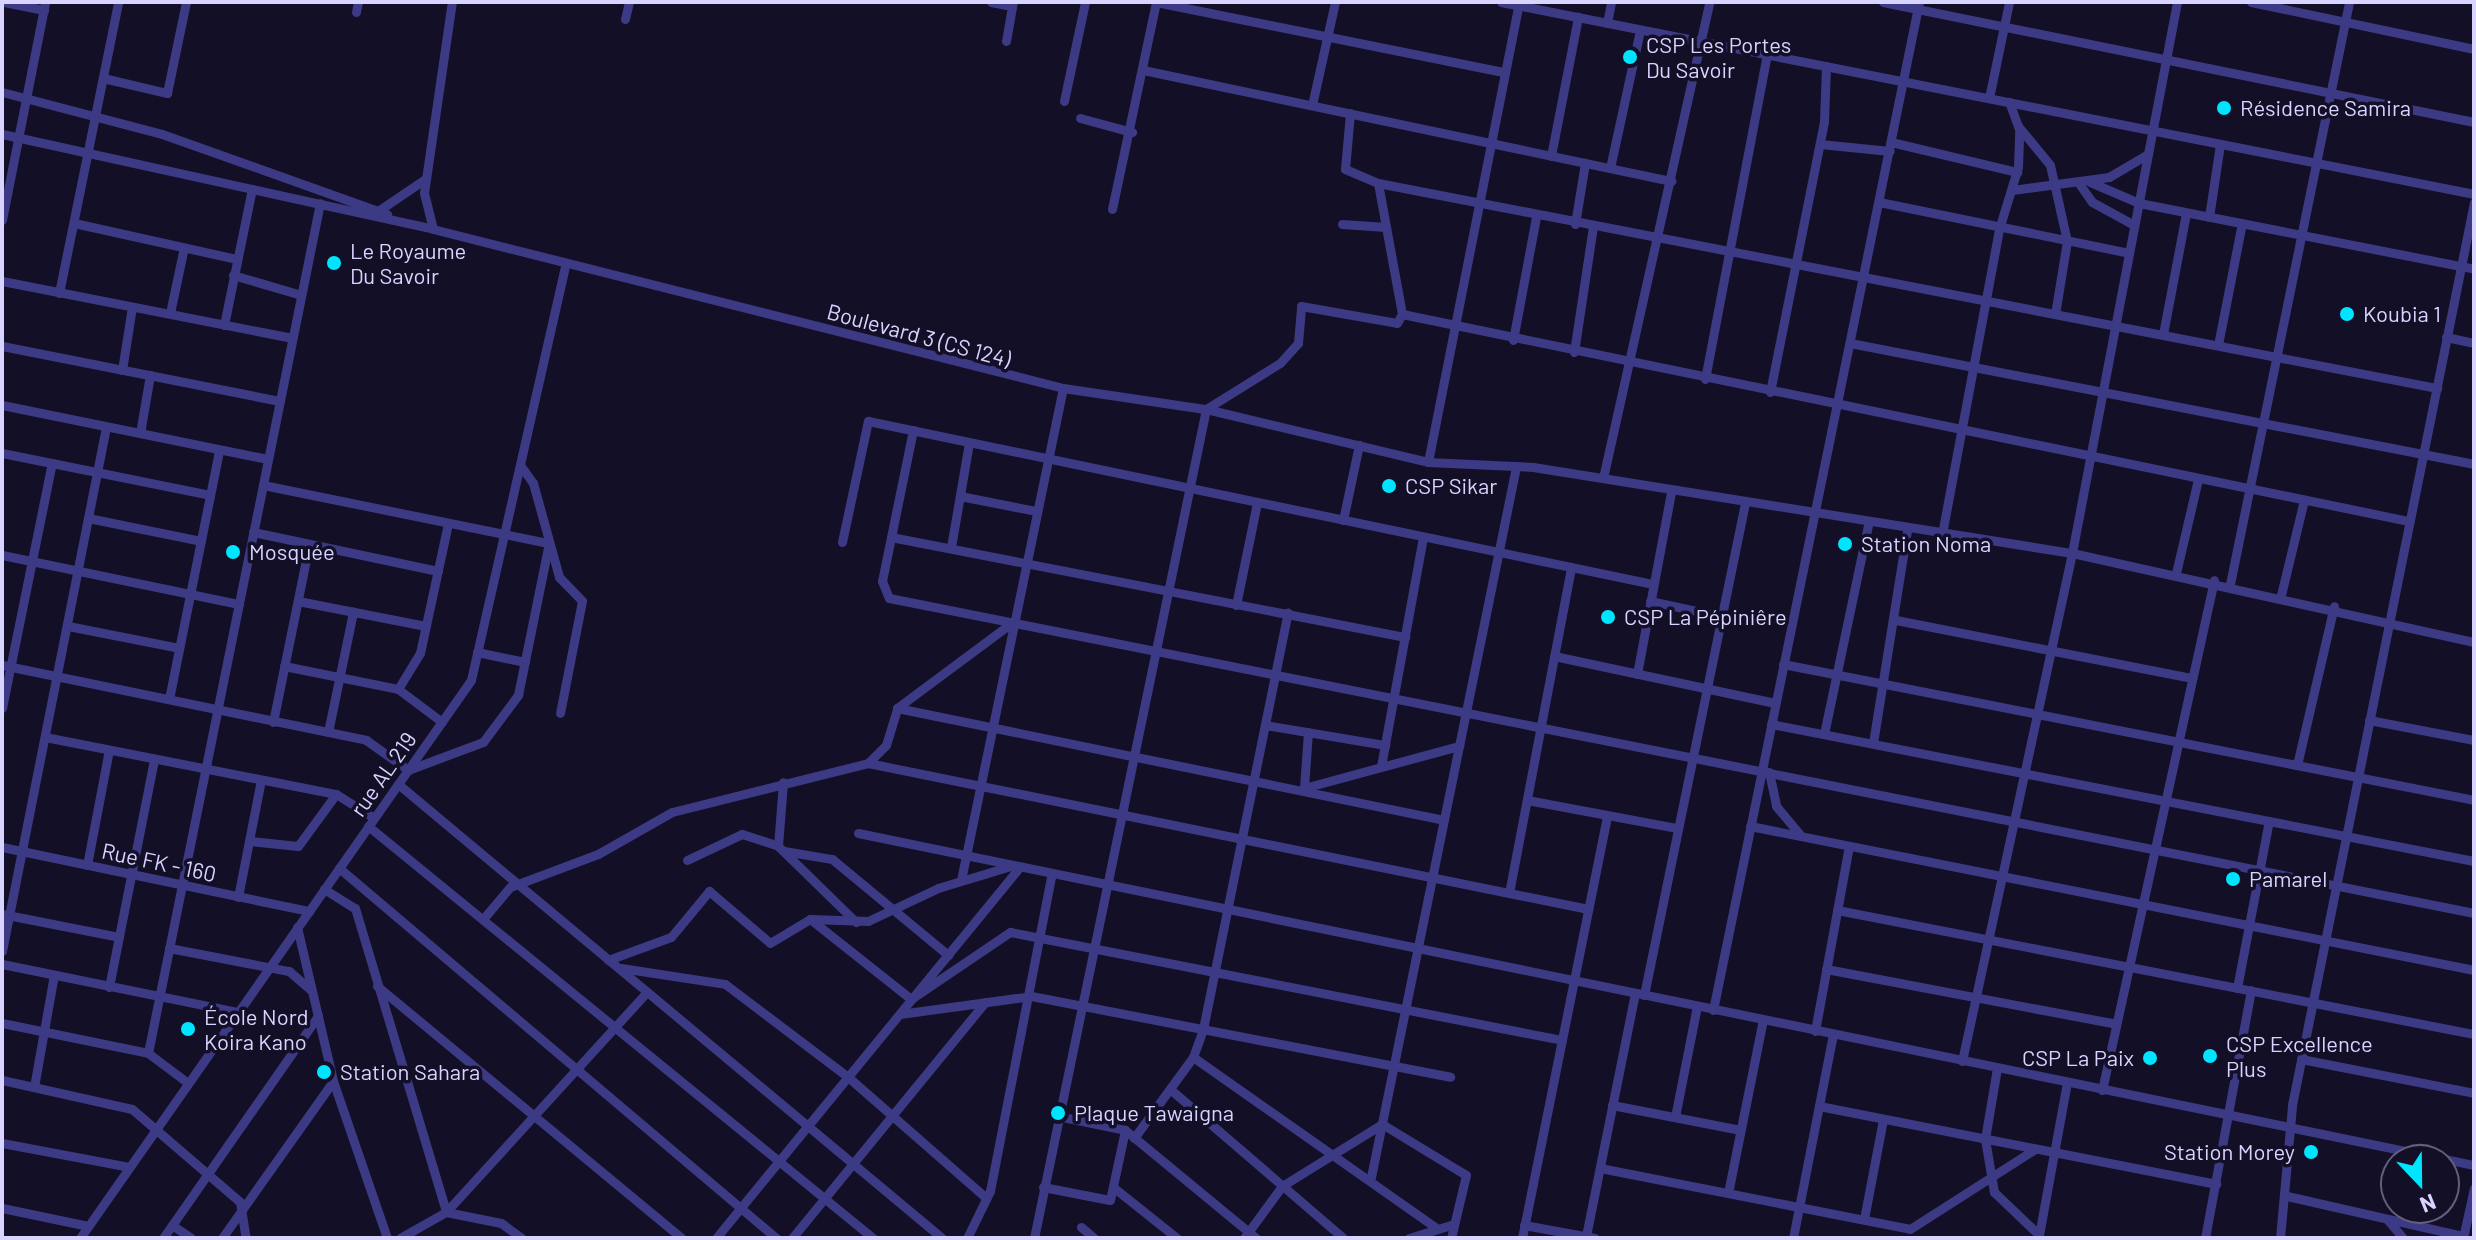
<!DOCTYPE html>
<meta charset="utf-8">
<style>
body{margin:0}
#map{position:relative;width:2476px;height:1240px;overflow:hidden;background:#130f26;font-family:Barlow,sans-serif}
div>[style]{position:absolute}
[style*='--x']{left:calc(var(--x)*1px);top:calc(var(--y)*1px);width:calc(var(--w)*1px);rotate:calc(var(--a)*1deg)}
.minor>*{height:9px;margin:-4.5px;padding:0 4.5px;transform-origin:4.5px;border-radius:4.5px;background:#3d3a85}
.dots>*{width:22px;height:22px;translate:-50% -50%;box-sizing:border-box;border:4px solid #130f26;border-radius:50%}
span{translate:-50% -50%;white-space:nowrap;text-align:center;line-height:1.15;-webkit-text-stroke:7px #130f26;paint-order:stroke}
.poi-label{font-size:22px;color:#d9d4ff}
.left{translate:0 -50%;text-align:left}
.right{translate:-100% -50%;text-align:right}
.street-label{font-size:22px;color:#d9d4ff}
.frame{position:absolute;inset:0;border:4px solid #d9d4ff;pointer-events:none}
.north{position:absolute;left:2380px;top:1144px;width:80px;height:80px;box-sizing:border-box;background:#130f26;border:2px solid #625e7d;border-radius:50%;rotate:158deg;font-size:22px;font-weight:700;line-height:32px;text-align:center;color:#d9d4ff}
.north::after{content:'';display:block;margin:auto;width:28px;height:36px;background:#00e5ff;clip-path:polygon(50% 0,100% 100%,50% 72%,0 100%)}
</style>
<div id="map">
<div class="minor">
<i style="--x:4;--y:2;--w:41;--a:11.3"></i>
<i style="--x:991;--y:2;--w:21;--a:11"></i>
<i style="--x:1156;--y:2;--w:354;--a:11.4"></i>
<i style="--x:1501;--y:2;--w:992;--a:11.16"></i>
<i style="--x:1883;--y:2;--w:603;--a:11.48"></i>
<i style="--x:2251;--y:2;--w:228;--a:11.9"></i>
<i style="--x:356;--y:12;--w:10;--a:-79"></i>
<i style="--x:625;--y:19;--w:17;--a:-77"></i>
<i style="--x:1607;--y:23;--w:21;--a:-79"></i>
<i style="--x:1006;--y:41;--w:40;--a:-80"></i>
<i style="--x:1143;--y:70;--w:540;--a:11.87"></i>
<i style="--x:103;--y:78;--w:66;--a:13.2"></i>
<i style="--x:167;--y:93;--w:93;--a:-78.2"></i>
<i style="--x:2;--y:92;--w:165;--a:14.7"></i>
<i style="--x:162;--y:134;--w:239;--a:19.6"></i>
<i style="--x:1989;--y:98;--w:98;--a:-78.2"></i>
<i style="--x:1064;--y:101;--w:101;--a:-78"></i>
<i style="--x:1312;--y:105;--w:106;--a:-77.4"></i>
<i style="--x:1350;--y:113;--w:56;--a:95.1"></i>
<i style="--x:1345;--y:169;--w:36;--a:23"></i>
<i style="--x:1378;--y:183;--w:1079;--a:10.96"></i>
<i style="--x:1080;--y:118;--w:54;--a:15.1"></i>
<i style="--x:2018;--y:126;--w:50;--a:50.6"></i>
<i style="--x:2050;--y:165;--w:78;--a:77.4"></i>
<i style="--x:2067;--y:241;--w:74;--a:99.3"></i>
<i style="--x:2;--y:134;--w:441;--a:12.4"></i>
<i style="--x:433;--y:229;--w:650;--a:14.16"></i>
<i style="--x:1063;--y:388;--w:145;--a:8.4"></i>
<i style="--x:1206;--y:409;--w:228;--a:13.4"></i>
<i style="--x:1428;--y:462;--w:105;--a:2.7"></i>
<i style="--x:1533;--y:467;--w:546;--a:9.07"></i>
<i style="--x:2072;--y:553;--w:412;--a:12.5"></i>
<i style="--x:1891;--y:142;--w:130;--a:13.4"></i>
<i style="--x:1820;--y:144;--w:70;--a:5.7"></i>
<i style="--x:1551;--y:156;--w:142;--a:-79"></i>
<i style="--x:1610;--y:168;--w:141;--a:-77.7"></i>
<i style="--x:2078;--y:182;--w:24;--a:55"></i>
<i style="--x:2092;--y:202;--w:48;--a:28.7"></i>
<i style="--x:2090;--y:182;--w:53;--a:23.2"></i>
<i style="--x:2139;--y:203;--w:341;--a:11.1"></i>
<i style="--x:2012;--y:190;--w:98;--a:-7.6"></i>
<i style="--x:2109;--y:177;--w:45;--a:-30.5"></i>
<i style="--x:1879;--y:202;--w:255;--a:11.5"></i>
<i style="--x:1112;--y:209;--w:212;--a:-78"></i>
<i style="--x:378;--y:211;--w:57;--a:-34.2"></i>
<i style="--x:2209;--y:217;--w:74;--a:-81.4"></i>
<i style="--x:2;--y:220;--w:222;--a:-78.8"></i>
<i style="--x:74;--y:223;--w:167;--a:12.5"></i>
<i style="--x:1342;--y:224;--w:44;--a:3.9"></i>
<i style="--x:1575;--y:224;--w:62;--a:-80.7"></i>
<i style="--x:433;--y:229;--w:37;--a:-104"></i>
<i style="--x:424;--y:193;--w:193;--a:-81.7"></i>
<i style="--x:233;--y:275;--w:71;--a:16.4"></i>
<i style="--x:2;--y:281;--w:296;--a:11.1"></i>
<i style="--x:59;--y:293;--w:297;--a:-78.5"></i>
<i style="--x:170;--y:313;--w:67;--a:-78"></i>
<i style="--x:1402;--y:314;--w:1028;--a:11.62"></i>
<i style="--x:224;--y:325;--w:139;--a:-78.4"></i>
<i style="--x:2163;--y:334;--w:123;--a:-79.2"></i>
<i style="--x:2446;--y:337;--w:29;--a:12"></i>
<i style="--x:1513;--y:340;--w:125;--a:-79.4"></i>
<i style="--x:1850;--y:343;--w:636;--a:10.97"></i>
<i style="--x:2218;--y:345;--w:124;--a:-78.9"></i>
<i style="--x:2;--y:346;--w:283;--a:11.2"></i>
<i style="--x:1574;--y:352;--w:126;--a:-81.4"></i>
<i style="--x:122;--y:370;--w:64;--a:-81"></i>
<i style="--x:1705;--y:379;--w:330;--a:-79.2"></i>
<i style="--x:1770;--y:392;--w:276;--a:-78.7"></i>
<i style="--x:1824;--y:121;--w:55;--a:-87.9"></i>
<i style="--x:2;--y:405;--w:271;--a:11.5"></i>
<i style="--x:913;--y:430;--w:154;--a:101.6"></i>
<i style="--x:882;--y:581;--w:18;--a:68"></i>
<i style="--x:889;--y:598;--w:1616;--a:11.24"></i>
<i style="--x:140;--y:433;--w:59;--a:-80.2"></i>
<i style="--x:2;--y:453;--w:212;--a:11.4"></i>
<i style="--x:1428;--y:462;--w:469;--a:-78.8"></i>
<i style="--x:520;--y:465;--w:22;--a:54"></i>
<i style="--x:533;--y:483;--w:98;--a:74.5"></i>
<i style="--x:559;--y:577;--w:33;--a:46"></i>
<i style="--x:582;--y:601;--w:114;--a:101.1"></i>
<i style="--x:1603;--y:478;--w:488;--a:-77.4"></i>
<i style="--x:263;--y:485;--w:290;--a:11.5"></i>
<i style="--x:960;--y:496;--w:77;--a:11.2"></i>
<i style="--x:88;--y:518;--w:115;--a:11.5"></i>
<i style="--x:1343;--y:520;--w:77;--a:-78"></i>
<i style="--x:253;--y:532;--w:189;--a:11.9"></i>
<i style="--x:1942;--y:534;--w:310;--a:-79.4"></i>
<i style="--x:1999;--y:229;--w:65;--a:-73"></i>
<i style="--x:2018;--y:167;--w:38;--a:-88"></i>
<i style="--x:2019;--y:129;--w:29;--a:-110"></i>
<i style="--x:891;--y:537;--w:524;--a:11.01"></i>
<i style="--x:842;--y:542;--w:124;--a:-77.9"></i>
<i style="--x:868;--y:421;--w:802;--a:11.73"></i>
<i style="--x:951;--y:547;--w:106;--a:-80.2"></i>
<i style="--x:2;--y:555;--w:242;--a:11.7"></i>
<i style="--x:2176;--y:573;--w:97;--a:-76.8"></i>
<i style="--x:2230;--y:584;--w:594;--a:-78.44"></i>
<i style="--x:2281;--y:595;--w:98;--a:-76.4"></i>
<i style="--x:298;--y:601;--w:130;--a:11.1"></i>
<i style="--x:1650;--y:601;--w:72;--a:12.1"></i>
<i style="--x:1236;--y:605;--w:104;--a:-78.4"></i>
<i style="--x:1896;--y:620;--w:302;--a:11.1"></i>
<i style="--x:68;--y:626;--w:113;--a:11.2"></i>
<i style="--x:477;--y:652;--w:49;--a:11.8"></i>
<i style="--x:1554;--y:656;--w:226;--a:12"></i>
<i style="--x:1783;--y:664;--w:704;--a:11.13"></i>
<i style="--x:2;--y:665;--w:372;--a:11.6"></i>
<i style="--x:366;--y:740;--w:52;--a:35.5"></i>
<i style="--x:408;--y:770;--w:80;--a:-20.5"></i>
<i style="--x:483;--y:742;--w:59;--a:-53.3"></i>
<i style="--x:518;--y:695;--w:150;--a:-78.5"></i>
<i style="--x:284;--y:666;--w:116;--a:11.4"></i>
<i style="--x:398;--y:689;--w:55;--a:36.9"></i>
<i style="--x:1637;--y:674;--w:185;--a:-79.4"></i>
<i style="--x:398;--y:689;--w:42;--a:-58.6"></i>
<i style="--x:420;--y:653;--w:133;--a:-77.8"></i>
<i style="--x:169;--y:699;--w:254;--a:-78.6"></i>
<i style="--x:2;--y:708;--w:250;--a:-78.5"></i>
<i style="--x:897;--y:708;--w:558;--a:11.57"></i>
<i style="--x:2369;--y:720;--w:107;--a:10.8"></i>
<i style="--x:273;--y:722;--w:181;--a:-78.5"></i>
<i style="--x:1771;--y:724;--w:716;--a:11.03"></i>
<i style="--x:1265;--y:725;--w:122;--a:9.5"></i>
<i style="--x:328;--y:732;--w:123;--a:-78.2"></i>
<i style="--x:1308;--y:732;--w:56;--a:94.1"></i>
<i style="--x:1304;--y:788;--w:161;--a:-15.2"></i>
<i style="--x:1824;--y:734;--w:214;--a:-78.1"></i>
<i style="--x:45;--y:737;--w:297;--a:11.1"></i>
<i style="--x:336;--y:794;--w:45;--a:32.3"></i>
<i style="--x:1873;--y:743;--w:216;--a:-80.9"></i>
<i style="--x:868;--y:763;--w:735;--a:11.46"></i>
<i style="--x:2297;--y:765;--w:163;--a:-76.9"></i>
<i style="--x:1381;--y:766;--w:233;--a:-79.6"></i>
<i style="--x:1769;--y:772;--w:35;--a:78"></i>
<i style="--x:1776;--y:806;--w:38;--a:50"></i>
<i style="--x:398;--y:784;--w:709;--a:39.85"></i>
<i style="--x:1527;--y:800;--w:153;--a:10.6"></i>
<i style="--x:368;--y:826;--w:652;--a:39.21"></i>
<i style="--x:1750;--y:826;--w:738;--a:11.25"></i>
<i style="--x:858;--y:833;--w:1650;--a:11.61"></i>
<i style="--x:250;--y:841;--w:48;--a:5.9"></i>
<i style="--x:298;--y:846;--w:64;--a:-53.8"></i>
<i style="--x:778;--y:846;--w:64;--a:-85.5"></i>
<i style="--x:2;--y:847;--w:314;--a:11.8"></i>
<i style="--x:784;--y:851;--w:49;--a:9.5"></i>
<i style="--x:832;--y:859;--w:151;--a:39.6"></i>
<i style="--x:687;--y:860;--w:61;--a:-25.3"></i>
<i style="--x:742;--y:834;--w:38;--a:18"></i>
<i style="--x:778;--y:846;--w:109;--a:44.3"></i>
<i style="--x:87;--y:865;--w:117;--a:-79.2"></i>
<i style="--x:339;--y:868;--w:573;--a:40.25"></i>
<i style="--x:961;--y:880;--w:502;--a:-78.29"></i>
<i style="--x:324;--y:889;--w:36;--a:32"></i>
<i style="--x:355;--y:908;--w:317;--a:73.3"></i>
<i style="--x:446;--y:1212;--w:56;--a:11.3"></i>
<i style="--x:501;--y:1223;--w:26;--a:36"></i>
<i style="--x:1509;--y:893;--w:332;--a:-79.2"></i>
<i style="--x:238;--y:897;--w:119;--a:-78.9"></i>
<i style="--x:1837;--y:910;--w:649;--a:11.02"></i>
<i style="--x:2;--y:914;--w:119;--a:11.1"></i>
<i style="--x:483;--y:919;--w:42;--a:-49.8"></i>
<i style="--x:510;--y:887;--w:94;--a:-20.6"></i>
<i style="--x:598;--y:854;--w:85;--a:-29.6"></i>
<i style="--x:672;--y:812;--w:202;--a:-14"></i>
<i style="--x:868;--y:763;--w:25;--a:-45"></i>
<i style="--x:886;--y:745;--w:39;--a:-73"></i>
<i style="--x:897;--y:708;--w:141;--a:-36.6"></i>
<i style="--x:810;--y:919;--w:129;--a:38.4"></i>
<i style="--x:911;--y:999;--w:120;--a:-34.1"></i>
<i style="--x:1010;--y:932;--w:562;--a:11.07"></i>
<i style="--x:297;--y:927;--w:158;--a:76.8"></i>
<i style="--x:333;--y:1081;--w:166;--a:71"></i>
<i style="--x:169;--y:948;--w:122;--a:10.9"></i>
<i style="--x:289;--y:971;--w:29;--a:41"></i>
<i style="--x:2;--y:951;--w:534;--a:-78.77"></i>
<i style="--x:608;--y:960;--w:67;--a:-20.1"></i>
<i style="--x:671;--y:937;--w:60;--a:-50.4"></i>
<i style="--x:709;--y:891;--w:80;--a:40.4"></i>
<i style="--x:770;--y:943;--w:47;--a:-31"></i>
<i style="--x:810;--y:919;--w:58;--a:2"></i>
<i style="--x:868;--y:921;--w:77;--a:-25.2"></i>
<i style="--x:938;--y:888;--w:76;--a:-16.8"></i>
<i style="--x:2;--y:964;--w:241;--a:11.5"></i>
<i style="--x:621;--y:968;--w:105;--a:8.7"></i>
<i style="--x:725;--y:984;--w:154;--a:37.1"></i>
<i style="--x:848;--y:1077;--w:182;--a:41.2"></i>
<i style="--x:1826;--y:969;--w:295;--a:10.7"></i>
<i style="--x:377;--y:986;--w:396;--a:39.6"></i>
<i style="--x:109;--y:987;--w:231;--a:-78.8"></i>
<i style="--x:2237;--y:988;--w:170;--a:-79.2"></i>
<i style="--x:1644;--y:995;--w:502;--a:-78.4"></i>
<i style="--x:1713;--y:1010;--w:1029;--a:-78.45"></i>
<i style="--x:900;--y:1014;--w:132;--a:-7.8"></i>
<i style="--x:1031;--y:996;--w:427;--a:10.9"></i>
<i style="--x:2;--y:1023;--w:149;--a:11.6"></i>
<i style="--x:148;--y:1053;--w:50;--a:36.9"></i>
<i style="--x:1815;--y:1031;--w:188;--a:-79.6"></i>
<i style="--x:148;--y:1053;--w:867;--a:-78.56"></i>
<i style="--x:1193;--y:1057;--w:299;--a:35.1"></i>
<i style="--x:2301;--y:1059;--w:176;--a:11.1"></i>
<i style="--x:1962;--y:1061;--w:520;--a:-77.78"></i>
<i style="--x:2072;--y:553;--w:561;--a:-79.21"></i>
<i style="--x:1997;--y:1068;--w:72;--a:99.6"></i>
<i style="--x:1985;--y:1139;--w:54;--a:80.4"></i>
<i style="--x:1994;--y:1192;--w:62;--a:43.7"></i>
<i style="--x:2039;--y:1235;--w:155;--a:-79.6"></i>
<i style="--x:2;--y:1080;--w:133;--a:12.6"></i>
<i style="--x:132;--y:1109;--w:143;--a:40.7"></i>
<i style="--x:240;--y:1202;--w:36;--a:81"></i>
<i style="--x:34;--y:1087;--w:114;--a:-79.9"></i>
<i style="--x:1170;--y:1089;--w:228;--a:40.7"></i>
<i style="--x:2102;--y:1090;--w:522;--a:-77.61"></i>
<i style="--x:1612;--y:1105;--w:131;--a:11"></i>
<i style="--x:1819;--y:1106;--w:405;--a:11.1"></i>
<i style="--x:1058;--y:1116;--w:68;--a:11.8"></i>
<i style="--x:1125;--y:1130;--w:170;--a:39.5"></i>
<i style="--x:1675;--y:1117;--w:113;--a:-78.8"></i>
<i style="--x:1134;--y:1138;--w:100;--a:-53.9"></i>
<i style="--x:1193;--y:1057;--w:30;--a:-70"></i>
<i style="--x:1203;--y:1029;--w:425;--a:-78.5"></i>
<i style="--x:2;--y:1143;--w:129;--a:10.7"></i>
<i style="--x:1600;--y:1168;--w:316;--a:11.1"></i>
<i style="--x:1910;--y:1229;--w:148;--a:-32.6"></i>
<i style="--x:1371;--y:1177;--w:725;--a:-78.46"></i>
<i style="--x:1043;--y:1187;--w:68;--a:11"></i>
<i style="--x:1110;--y:1200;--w:72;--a:-77.9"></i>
<i style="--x:1113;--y:1187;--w:82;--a:38.6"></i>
<i style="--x:1728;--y:1193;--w:177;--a:-78.6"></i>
<i style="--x:2287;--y:1196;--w:180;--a:12.8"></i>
<i style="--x:2;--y:1208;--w:88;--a:11.8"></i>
<i style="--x:1864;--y:1219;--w:102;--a:-79.2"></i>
<i style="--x:2387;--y:1219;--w:25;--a:50"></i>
<i style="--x:172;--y:1225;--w:23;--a:34"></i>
<i style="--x:1524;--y:1225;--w:72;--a:10.4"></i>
<i style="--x:1081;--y:1227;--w:17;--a:40"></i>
<i style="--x:1586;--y:1236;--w:248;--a:-78.6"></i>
<i style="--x:80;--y:1238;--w:681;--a:-54.98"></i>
<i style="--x:471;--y:680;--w:428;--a:-77.2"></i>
<i style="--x:163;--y:1238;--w:271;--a:-55.1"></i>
<i style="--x:222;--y:1238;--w:192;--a:-54.7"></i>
<i style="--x:400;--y:1238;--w:53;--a:-29.5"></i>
<i style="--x:446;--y:1212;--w:298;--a:-47.6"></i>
<i style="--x:716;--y:1238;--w:480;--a:-50.7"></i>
<i style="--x:792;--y:1238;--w:305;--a:-50.7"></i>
<i style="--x:967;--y:1238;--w:52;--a:-63.9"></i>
<i style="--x:990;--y:1191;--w:324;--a:-79"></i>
<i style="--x:1034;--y:1238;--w:847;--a:-78.28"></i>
<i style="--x:1206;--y:409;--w:87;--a:-31.9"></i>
<i style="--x:1280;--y:363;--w:27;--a:-48"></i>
<i style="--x:1298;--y:343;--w:37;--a:-85"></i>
<i style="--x:1301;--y:306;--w:97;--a:10"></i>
<i style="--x:1397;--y:323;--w:10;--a:-61"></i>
<i style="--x:1402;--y:314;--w:133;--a:-100.4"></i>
<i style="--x:1244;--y:1238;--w:64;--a:-53.8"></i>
<i style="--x:1282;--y:1186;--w:118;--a:-31.8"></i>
<i style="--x:1382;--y:1124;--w:98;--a:31.3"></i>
<i style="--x:1466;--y:1175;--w:65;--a:103.4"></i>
<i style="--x:1409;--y:1238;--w:47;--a:-17.3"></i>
<i style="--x:1522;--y:1238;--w:431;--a:-78.6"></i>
<i style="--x:1793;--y:1238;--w:207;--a:-78.9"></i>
<i style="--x:2205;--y:1238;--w:252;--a:-79.5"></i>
<i style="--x:2280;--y:1238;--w:134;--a:-84.8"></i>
<i style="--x:2292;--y:1105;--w:921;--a:-78.6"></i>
<i style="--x:2463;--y:1238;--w:51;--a:-77.6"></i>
</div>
<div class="dots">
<i style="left:1630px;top:57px;background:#00e5ff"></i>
<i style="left:2224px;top:108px;background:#00e5ff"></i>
<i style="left:334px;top:263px;background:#00e5ff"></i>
<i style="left:2347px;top:314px;background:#00e5ff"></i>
<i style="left:1389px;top:486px;background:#00e5ff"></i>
<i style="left:1845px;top:544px;background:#00e5ff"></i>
<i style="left:233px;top:552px;background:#00e5ff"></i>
<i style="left:1608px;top:617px;background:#00e5ff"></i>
<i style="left:2233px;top:879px;background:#00e5ff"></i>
<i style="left:188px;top:1029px;background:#00e5ff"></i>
<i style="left:2210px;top:1056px;background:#00e5ff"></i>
<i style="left:2150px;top:1058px;background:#00e5ff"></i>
<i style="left:324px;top:1072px;background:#00e5ff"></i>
<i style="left:1058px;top:1113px;background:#00e5ff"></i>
<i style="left:2311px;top:1152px;background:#00e5ff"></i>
</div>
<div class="poi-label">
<span class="left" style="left:1646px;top:57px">CSP Les Portes<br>Du Savoir</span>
<span class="left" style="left:2240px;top:108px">Résidence Samira</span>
<span class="left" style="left:350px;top:263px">Le Royaume<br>Du Savoir</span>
<span class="left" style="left:2363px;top:314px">Koubia 1</span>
<span class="left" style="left:1405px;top:486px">CSP Sikar</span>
<span class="left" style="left:1861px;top:544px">Station Noma</span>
<span class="left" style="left:249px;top:552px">Mosquée</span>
<span class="left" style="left:1624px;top:617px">CSP La Pépiniêre</span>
<span class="left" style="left:2249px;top:879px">Pamarel</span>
<span class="left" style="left:204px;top:1029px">École Nord<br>Koira Kano</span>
<span class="left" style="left:2226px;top:1056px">CSP Excellence<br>Plus</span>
<span class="right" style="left:2134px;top:1058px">CSP La Paix</span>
<span class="left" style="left:340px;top:1072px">Station Sahara</span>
<span class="left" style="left:1074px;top:1113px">Plaque Tawaigna</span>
<span class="right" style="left:2295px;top:1152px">Station Morey</span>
</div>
<div class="street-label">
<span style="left:919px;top:335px;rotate:15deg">Boulevard 3 (CS 124)</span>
<span style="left:383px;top:774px;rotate:-55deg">rue AL 219</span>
<span style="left:159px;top:862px;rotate:12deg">Rue FK - 160</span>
</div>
<div class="frame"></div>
<div class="north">N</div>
</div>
